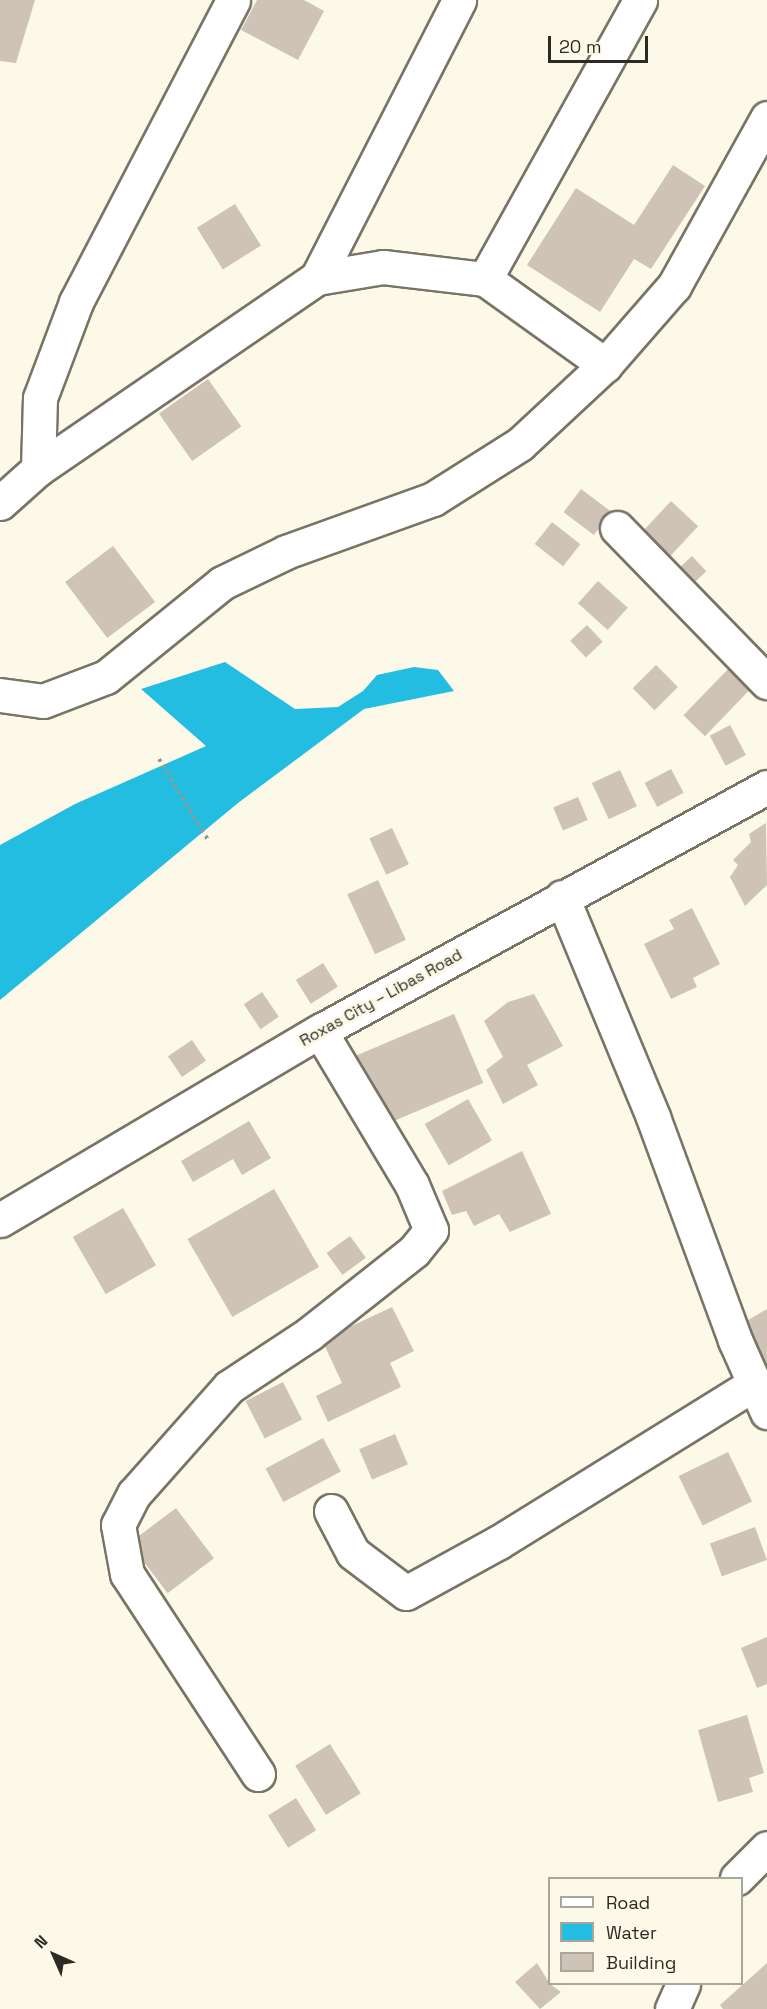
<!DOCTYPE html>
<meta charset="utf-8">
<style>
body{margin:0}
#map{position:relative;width:767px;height:2009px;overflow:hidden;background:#fdf9e8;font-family:"Space Grotesk",sans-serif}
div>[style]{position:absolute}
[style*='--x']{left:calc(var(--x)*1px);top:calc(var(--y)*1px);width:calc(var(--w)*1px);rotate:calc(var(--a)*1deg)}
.water>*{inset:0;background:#24bde2}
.building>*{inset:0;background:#cfc3b7;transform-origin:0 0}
.path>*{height:4px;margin-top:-2px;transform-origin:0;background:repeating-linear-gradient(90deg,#9a978b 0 3px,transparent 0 7.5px)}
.roads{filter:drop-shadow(2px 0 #787466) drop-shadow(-2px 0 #787466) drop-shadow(0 2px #787466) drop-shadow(0 -2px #787466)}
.minor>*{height:33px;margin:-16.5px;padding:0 16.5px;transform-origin:16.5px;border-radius:16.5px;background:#fff}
.major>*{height:33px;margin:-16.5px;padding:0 16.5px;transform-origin:16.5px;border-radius:16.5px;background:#fff}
span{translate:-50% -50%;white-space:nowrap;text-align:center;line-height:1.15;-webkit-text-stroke:6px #fdf9e8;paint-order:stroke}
.street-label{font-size:16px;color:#2c2a24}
.legend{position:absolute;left:548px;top:1877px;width:195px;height:108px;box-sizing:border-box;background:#fdf9e8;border:2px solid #a9a69a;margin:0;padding:8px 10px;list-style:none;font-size:18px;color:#2c2a24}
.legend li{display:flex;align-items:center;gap:12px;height:30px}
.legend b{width:30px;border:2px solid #a9a69a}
.north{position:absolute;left:24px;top:1925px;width:60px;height:60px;-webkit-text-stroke:4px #fdf9e8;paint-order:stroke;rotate:315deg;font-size:16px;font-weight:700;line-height:24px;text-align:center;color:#2c2a24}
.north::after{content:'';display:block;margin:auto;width:21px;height:27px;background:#2c2a24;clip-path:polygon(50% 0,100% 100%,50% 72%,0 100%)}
.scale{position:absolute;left:548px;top:36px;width:100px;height:27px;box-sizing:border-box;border:3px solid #2c2a24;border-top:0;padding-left:8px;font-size:18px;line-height:21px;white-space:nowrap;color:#2c2a24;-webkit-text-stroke:4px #fdf9e8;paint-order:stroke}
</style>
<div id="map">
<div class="water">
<i style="clip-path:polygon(225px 662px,295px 709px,338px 707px,363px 691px,377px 675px,414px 667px,438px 670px,454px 691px,364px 709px,238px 803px,0 1000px,0 845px,75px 804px,206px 746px,141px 689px)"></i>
</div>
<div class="building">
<i style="clip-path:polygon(0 0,35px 0,16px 63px,0 61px)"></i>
<i style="clip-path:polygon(257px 0,304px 0,324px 11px,298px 60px,241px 30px)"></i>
<i style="clip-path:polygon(673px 165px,705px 186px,651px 269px,634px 259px,600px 312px,527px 265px,576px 188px,634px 225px)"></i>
<i style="left:235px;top:204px;width:49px;height:45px;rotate:58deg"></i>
<i style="left:208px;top:379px;width:58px;height:60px;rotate:55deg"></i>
<i style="left:581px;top:489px;width:38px;height:29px;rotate:37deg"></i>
<i style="left:671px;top:501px;width:37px;height:44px;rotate:43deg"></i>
<i style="left:552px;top:522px;width:36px;height:28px;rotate:38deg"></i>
<i style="left:113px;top:546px;width:70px;height:60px;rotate:53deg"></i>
<i style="left:692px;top:556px;width:21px;height:23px;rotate:47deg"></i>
<i style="left:598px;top:581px;width:40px;height:30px;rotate:42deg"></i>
<i style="left:587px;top:625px;width:23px;height:23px;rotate:47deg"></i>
<i style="left:656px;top:665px;width:31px;height:33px;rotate:45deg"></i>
<i style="left:732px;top:665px;width:30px;height:70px;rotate:44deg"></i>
<i style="left:730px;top:725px;width:34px;height:23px;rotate:62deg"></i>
<i style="left:671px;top:769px;width:27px;height:30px;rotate:62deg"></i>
<i style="left:620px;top:770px;width:40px;height:31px;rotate:65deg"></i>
<i style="left:578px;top:797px;width:25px;height:27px;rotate:67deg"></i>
<i style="clip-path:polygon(766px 823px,767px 885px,745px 906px,730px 877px,738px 865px,733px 860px,751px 842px,749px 834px)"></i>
<i style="left:392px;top:828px;width:40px;height:25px;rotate:65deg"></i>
<i style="left:378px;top:880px;width:66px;height:34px;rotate:65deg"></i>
<i style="clip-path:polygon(692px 908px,720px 964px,693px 978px,697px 987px,671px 999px,644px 944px,674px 929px,669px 920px)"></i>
<i style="left:323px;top:963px;width:28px;height:32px;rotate:58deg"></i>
<i style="left:262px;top:992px;width:30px;height:22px;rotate:56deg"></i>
<i style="clip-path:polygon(534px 994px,563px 1046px,527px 1065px,538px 1085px,503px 1104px,486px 1070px,503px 1057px,484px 1021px,508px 1002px)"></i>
<i style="left:454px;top:1014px;width:75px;height:108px;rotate:67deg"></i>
<i style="left:192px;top:1040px;width:25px;height:29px;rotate:56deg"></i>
<i style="left:468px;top:1099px;width:48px;height:50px;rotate:60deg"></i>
<i style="clip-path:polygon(249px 1121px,271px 1158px,242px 1175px,233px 1159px,193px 1182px,181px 1161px)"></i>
<i style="clip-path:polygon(522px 1151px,551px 1214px,510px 1232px,499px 1214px,474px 1226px,466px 1211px,452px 1215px,442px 1191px)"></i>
<i style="left:274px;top:1189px;width:90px;height:100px;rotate:60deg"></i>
<i style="left:123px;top:1208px;width:66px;height:58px;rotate:60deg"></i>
<i style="left:350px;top:1236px;width:27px;height:29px;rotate:54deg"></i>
<i style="clip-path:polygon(392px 1307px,414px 1351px,390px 1363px,401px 1387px,328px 1422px,316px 1396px,342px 1383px,322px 1340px)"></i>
<i style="clip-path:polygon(767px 1309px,767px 1367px,743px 1323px)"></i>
<i style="left:283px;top:1382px;width:42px;height:42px;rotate:63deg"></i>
<i style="left:395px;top:1434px;width:33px;height:39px;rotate:67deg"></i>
<i style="left:323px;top:1438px;width:38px;height:65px;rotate:62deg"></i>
<i style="left:728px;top:1452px;width:55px;height:55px;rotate:64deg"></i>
<i style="left:176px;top:1508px;width:63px;height:58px;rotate:53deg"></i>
<i style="left:755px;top:1527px;width:35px;height:48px;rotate:70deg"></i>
<i style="clip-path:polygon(767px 1637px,767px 1684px,757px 1688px,741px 1648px)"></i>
<i style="clip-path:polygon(747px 1715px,764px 1773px,749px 1778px,753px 1792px,718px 1802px,698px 1730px)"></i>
<i style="left:330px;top:1744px;width:58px;height:41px;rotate:58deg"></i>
<i style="left:296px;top:1798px;width:38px;height:33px;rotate:58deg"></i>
<i style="clip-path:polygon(537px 1963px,550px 1984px,561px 1992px,540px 2009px,515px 1982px)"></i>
<i style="clip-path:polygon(767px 1963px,767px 2009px,723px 2009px,720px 2005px)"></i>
</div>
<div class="path">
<i style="--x:159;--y:759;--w:95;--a:58.8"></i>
</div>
<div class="roads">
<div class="minor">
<i style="--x:317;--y:278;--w:312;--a:-62.9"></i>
<i style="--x:485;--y:279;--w:319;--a:-60.9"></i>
<i style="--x:38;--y:469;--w:71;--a:-88.4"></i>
<i style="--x:40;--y:398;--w:103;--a:-69.4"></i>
<i style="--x:76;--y:302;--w:340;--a:-62.5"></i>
<i style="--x:0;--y:503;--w:51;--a:-41.8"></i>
<i style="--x:38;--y:469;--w:338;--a:-34.4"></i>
<i style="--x:317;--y:278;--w:67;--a:-9.5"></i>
<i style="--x:383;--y:267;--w:103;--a:6.7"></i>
<i style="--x:485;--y:279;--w:148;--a:35.6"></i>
<i style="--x:617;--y:528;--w:215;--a:45.8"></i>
<i style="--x:0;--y:695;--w:43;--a:7.9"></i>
<i style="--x:43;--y:701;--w:67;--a:-20.9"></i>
<i style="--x:106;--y:677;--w:149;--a:-39"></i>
<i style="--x:222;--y:583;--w:71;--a:-25.8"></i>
<i style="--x:286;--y:552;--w:156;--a:-19.8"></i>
<i style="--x:433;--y:499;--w:103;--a:-32.3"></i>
<i style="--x:520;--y:444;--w:116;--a:-42.9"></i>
<i style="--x:605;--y:365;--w:105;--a:-48.9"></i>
<i style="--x:674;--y:286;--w:192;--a:-61"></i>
<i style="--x:562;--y:897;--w:238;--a:67.5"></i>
<i style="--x:653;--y:1117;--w:238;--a:69.8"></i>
<i style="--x:735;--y:1340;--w:79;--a:66"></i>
<i style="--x:331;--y:1511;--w:47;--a:62.4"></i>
<i style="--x:353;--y:1553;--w:66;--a:37"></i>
<i style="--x:406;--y:1593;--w:106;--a:-28.7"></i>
<i style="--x:499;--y:1542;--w:300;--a:-31.8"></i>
<i style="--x:258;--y:1774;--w:239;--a:-123.2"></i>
<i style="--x:127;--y:1574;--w:50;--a:-100.4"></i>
<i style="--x:118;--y:1525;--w:35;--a:-63"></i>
<i style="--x:134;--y:1494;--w:143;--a:-48.4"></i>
<i style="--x:229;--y:1387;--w:96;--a:-33.5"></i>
<i style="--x:309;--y:1334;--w:134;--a:-38.3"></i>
<i style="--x:414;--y:1251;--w:27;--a:-51"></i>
<i style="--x:431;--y:1230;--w:49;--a:-112.9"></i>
<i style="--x:412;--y:1185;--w:179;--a:-120.9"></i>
<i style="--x:737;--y:1878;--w:42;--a:-45"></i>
<i style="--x:672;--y:2009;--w:27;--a:-66"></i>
</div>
<div class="major">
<i style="--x:0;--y:1220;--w:372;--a:-30.6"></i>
<i style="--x:320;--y:1031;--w:509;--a:-28.63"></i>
</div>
</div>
<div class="street-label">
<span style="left:381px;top:998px;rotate:-29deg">Roxas City – Libas Road</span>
</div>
<ul class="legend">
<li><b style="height:8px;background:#fff"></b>Road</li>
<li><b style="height:16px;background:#24bde2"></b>Water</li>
<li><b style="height:16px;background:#cfc3b7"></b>Building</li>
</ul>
<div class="north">N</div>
<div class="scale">20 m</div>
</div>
